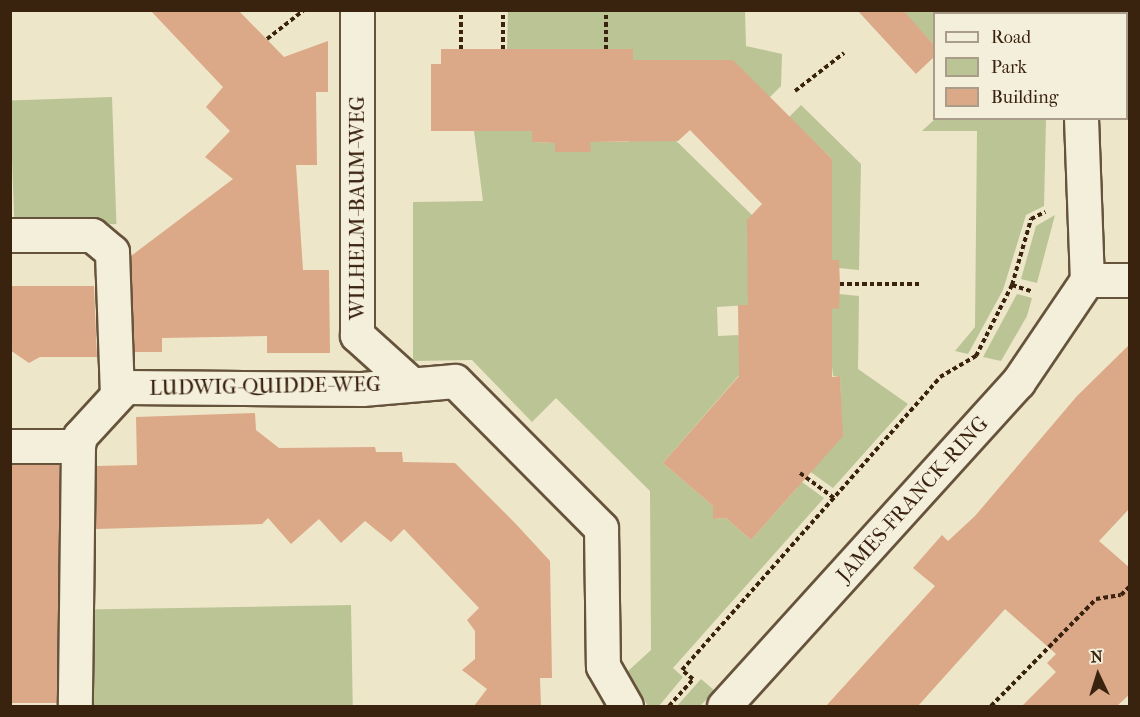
<!DOCTYPE html>
<style>
body{margin:0}
#map{position:relative;width:1140px;height:717px;overflow:hidden;background:#eee6c8;font-family:"IM FELL French Canon",serif}
div>[style]{position:absolute}
[style*='--x']{left:calc(var(--x)*1px);top:calc(var(--y)*1px);width:calc(var(--w)*1px);rotate:calc(var(--a)*1deg)}
.green>*{inset:0;background:#bac495;transform-origin:0 0}
.building>*{inset:0;background:#dba888;transform-origin:0 0}
.path>*{height:4px;margin-top:-2px;transform-origin:0;background:repeating-linear-gradient(90deg,#39220e 0 4.5px,transparent 0 7.5px)}
.roads{filter:drop-shadow(2px 0 #66533c) drop-shadow(-2px 0 #66533c) drop-shadow(0 2px #66533c) drop-shadow(0 -2px #66533c)}
.minor>*{height:33px;margin:-16.5px;padding:0 16.5px;transform-origin:16.5px;border-radius:16.5px;background:#f4efdb}
span{translate:-50% -50%;white-space:nowrap;text-align:center;line-height:1.15;-webkit-text-stroke:5px #f4efdb;paint-order:stroke}
.street-label{font-size:21px;color:#39220e}
.frame{position:absolute;inset:0;border:12px solid #39220e;pointer-events:none}
.legend{position:absolute;left:933px;top:12px;width:195px;height:108px;box-sizing:border-box;background:#f4efdb;border:2px solid #a99d89;margin:0;padding:8px 10px;list-style:none;font-size:18px;color:#39220e}
.legend li{display:flex;align-items:center;gap:12px;height:30px}
.legend b{width:30px;border:2px solid #a99d89}
.north{position:absolute;left:1068px;top:645px;width:60px;height:60px;-webkit-text-stroke:4px #f4efdb;paint-order:stroke;rotate:356deg;font-size:16px;font-weight:700;line-height:24px;text-align:center;color:#39220e}
.north::after{content:'';display:block;margin:auto;width:21px;height:27px;background:#39220e;clip-path:polygon(50% 0,100% 100%,50% 72%,0 100%)}
</style>
<div id="map">
<div class="green">
<i style="clip-path:polygon(1029px 10px,934px 14px,934px 45px,903px 11px)"></i>
<i style="clip-path:polygon(508px 11px,745px 11px,746px 46px,782px 54px,781px 86px,770px 97px,633px 60px,633px 49px,584px 49px,532px 59px,531px 49px,507px 49px)"></i>
<i style="left:112px;top:97px;width:127px;height:102px;rotate:88deg"></i>
<i style="clip-path:polygon(801px 105px,861px 164px,859px 270px,839px 268px,839px 260px,832px 260px,832px 159px,789px 117px)"></i>
<i style="clip-path:polygon(935px 119px,1046px 119px,1044px 206px,1026px 215px,1003px 290px,968px 354px,955px 351px,975px 327px,977px 131px,922px 131px)"></i>
<i style="clip-path:polygon(642px 130px,665px 130px,752px 215px,748px 305px,717px 307px,718px 336px,738px 335px,747px 366px,663px 463px,713px 506px,713px 519px,726px 518px,751px 540px,797px 488px,795px 477px,824px 498px,673px 668px,683px 677px,659px 706px,648px 706px,627px 672px,651px 650px,650px 491px,556px 398px,532px 422px,472px 360px,413px 361px,413px 202px,483px 201px,474px 131px,532px 131px,532px 142px,555px 143px,555px 152px,590px 152px,590px 142px,628px 142px)"></i>
<i style="clip-path:polygon(1055px 215px,1037px 283px,1021px 279px,1036px 226px)"></i>
<i style="clip-path:polygon(839px 294px,859px 296px,858px 369px,908px 404px,833px 488px,805px 468px,842px 432px,840px 376px,833px 376px,832px 366px,832px 308px,839px 308px)"></i>
<i style="clip-path:polygon(1017px 294px,1032px 298px,1027px 316px,1001px 361px,983px 357px)"></i>
<i style="left:351px;top:605px;width:101px;height:265px;rotate:89deg"></i>
<i style="clip-path:polygon(701px 679px,715px 691px,700px 706px,677px 706px)"></i>
</div>
<div class="building">
<i style="clip-path:polygon(150px 10px,238px 10px,284px 57px,328px 41px,328px 92px,316px 92px,317px 165px,296px 165px,303px 270px,329px 270px,330px 353px,267px 353px,267px 336px,162px 338px,162px 352px,134px 352px,131px 256px,233px 179px,205px 157px,230px 131px,206px 107px,223px 87px)"></i>
<i style="clip-path:polygon(857px 10px,903px 10px,934px 45px,934px 57px,916px 74px)"></i>
<i style="clip-path:polygon(441px 49px,633px 49px,633px 60px,733px 60px,832px 159px,832px 260px,839px 260px,840px 284px,839px 309px,832px 308px,832px 377px,840px 376px,843px 436px,751px 540px,726px 518px,713px 519px,713px 506px,663px 463px,739px 376px,738px 305px,748px 305px,747px 220px,762px 204px,690px 130px,678px 141px,590px 142px,591px 152px,555px 152px,555px 143px,532px 142px,532px 131px,431px 131px,431px 64px,441px 64px)"></i>
<i style="clip-path:polygon(10px 286px,94px 286px,97px 357px,40px 357px,29px 363px,10px 350px)"></i>
<i style="clip-path:polygon(1130px 344px,1130px 508px,1099px 541px,1130px 568px,1130px 694px,1117px 706px,1022px 706px,1056px 672px,1047px 663px,1056px 654px,1005px 609px,918px 706px,826px 706px,935px 586px,913px 568px,942px 535px,948px 541px,975px 516px,1077px 396px)"></i>
<i style="clip-path:polygon(255px 413px,256px 430px,279px 448px,375px 447px,376px 452px,402px 452px,403px 462px,455px 463px,515px 523px,550px 561px,552px 678px,540px 678px,541px 706px,474px 706px,487px 689px,462px 670px,475px 659px,475px 631px,467px 620px,479px 608px,404px 529px,391px 542px,365px 521px,341px 543px,319px 519px,291px 544px,268px 518px,262px 524px,96px 529px,97px 466px,137px 465px,136px 417px)"></i>
<i style="left:10px;top:465px;width:49px;height:238px"></i>
</div>
<div class="path">
<i style="--x:267;--y:39;--w:47;--a:-38.1"></i>
<i style="--x:461;--y:49;--w:39;--a:-90"></i>
<i style="--x:503;--y:49;--w:39;--a:-90"></i>
<i style="--x:606;--y:49;--w:39;--a:-90"></i>
<i style="--x:795;--y:91;--w:62;--a:-37.8"></i>
<i style="--x:840;--y:284;--w:81;--a:0"></i>
<i style="--x:1012;--y:285;--w:20;--a:18"></i>
<i style="--x:800;--y:473;--w:42;--a:36.3"></i>
<i style="--x:669;--y:706;--w:36;--a:-48"></i>
<i style="--x:693;--y:679;--w:14;--a:-141"></i>
<i style="--x:682;--y:670;--w:390;--a:-48.6"></i>
<i style="--x:940;--y:377;--w:42;--a:-30.3"></i>
<i style="--x:976;--y:356;--w:80;--a:-63.1"></i>
<i style="--x:1012;--y:285;--w:69;--a:-73.9"></i>
<i style="--x:1031;--y:219;--w:16;--a:-27"></i>
<i style="--x:991;--y:706;--w:150;--a:-45.5"></i>
<i style="--x:1096;--y:599;--w:25;--a:-9"></i>
<i style="--x:1121;--y:595;--w:13;--a:-45"></i>
</div>
<div class="roads">
<div class="minor">
<i style="--x:357;--y:10;--w:325;--a:90"></i>
<i style="--x:357;--y:335;--w:70;--a:42.1"></i>
<i style="--x:1066;--y:10;--w:4;--a:76"></i>
<i style="--x:1081;--y:118;--w:162;--a:87.9"></i>
<i style="--x:10;--y:235;--w:82;--a:0"></i>
<i style="--x:92;--y:235;--w:26;--a:40"></i>
<i style="--x:112;--y:252;--w:142;--a:88"></i>
<i style="--x:1087;--y:280;--w:43;--a:0"></i>
<i style="--x:10;--y:446;--w:68;--a:0"></i>
<i style="--x:78;--y:446;--w:260;--a:90.7"></i>
<i style="--x:78;--y:446;--w:10;--a:-79"></i>
<i style="--x:80;--y:436;--w:67;--a:-47.4"></i>
<i style="--x:125;--y:387;--w:237;--a:0.5"></i>
<i style="--x:362;--y:389;--w:93;--a:-4.9"></i>
<i style="--x:455;--y:381;--w:207;--a:45.2"></i>
<i style="--x:601;--y:528;--w:138;--a:89.2"></i>
<i style="--x:603;--y:666;--w:46;--a:60.1"></i>
<i style="--x:724;--y:706;--w:438;--a:-47.8"></i>
<i style="--x:1018;--y:382;--w:123;--a:-55.9"></i>
</div>
</div>
<div class="street-label">
<span style="left:357px;top:208px;rotate:-90deg">WILHELM-BAUM-WEG</span>
<span style="left:265px;top:386px;rotate:-1deg">LUDWIG-QUIDDE-WEG</span>
<span style="left:912px;top:499px;rotate:-48deg">JAMES-FRANCK-RING</span>
</div>
<div class="frame"></div>
<ul class="legend">
<li><b style="height:8px;background:#f4efdb"></b>Road</li>
<li><b style="height:16px;background:#bac495"></b>Park</li>
<li><b style="height:16px;background:#dba888"></b>Building</li>
</ul>
<div class="north">N</div>
</div>
